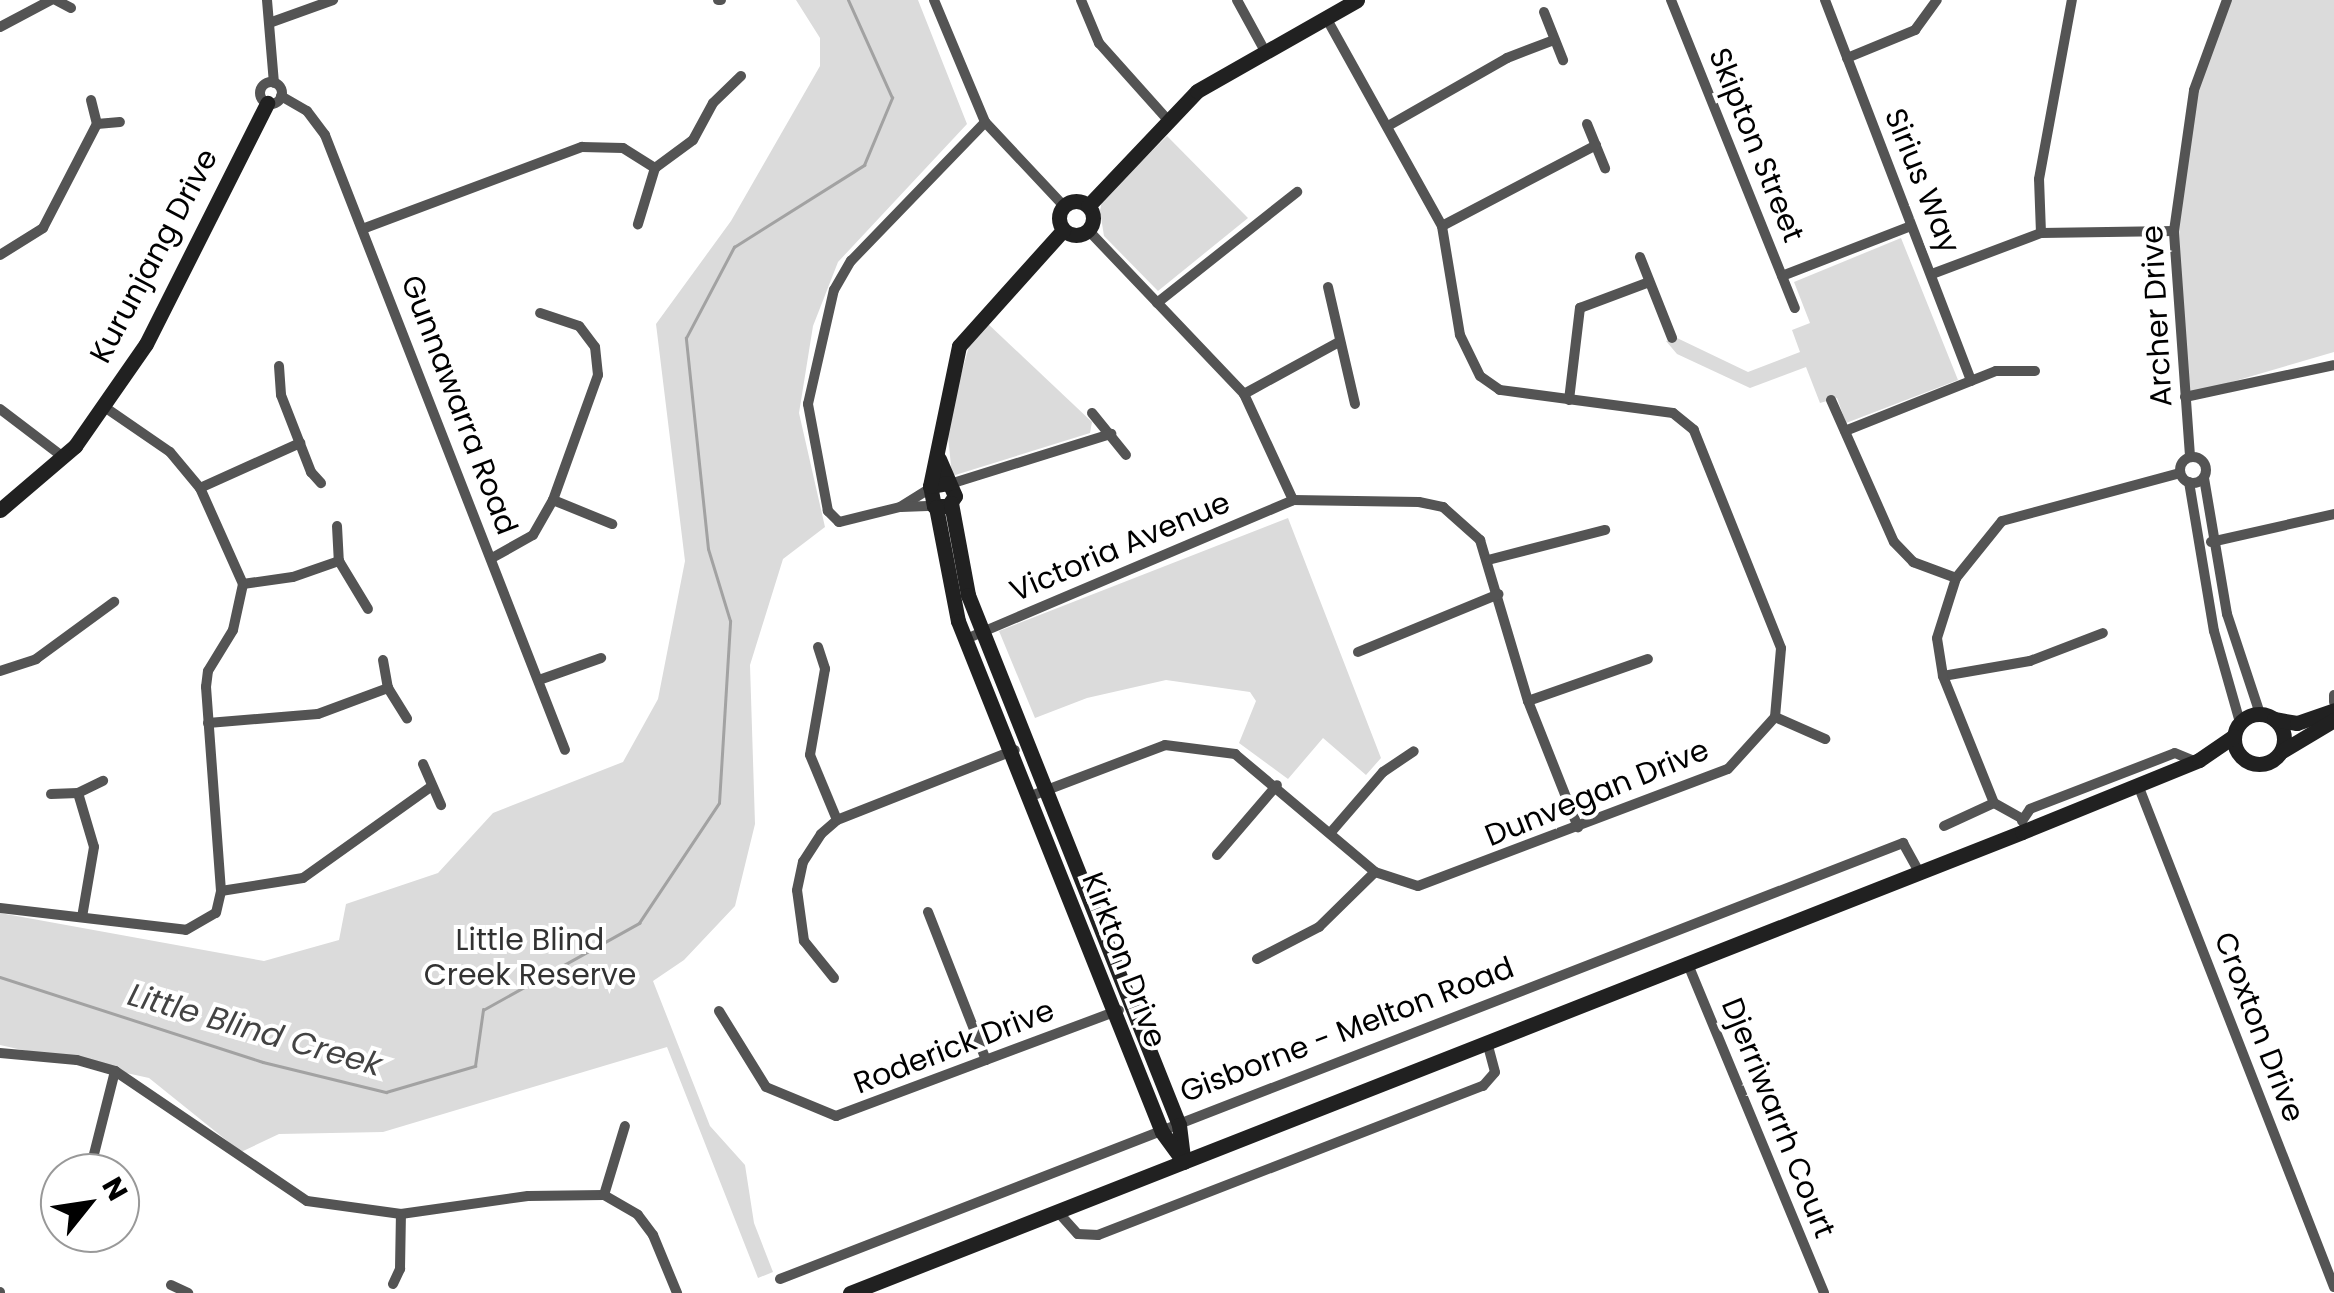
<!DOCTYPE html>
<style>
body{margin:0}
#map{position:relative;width:2334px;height:1293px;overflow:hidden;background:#fff;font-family:Poppins,sans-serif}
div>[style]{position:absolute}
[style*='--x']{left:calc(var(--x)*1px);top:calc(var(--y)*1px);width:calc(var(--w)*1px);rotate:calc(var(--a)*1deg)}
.green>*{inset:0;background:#dbdbdb}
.stream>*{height:2.5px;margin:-1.25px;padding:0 1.25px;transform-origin:1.25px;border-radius:1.25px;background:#a2a2a2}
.street>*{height:10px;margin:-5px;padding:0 5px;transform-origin:5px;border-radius:5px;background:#545454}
.street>.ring{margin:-5px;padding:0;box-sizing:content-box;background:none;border:10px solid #545454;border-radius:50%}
.secondary>*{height:15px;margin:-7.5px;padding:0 7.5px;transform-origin:7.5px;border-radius:7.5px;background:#212121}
.secondary>.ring{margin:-7.5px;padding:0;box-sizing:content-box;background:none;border:15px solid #212121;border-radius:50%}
span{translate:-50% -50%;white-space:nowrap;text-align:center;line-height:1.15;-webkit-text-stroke:8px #fff;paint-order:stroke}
.street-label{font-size:30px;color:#000}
.park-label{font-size:30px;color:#323232}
.water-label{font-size:32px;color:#434343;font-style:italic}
.north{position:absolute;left:40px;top:1153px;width:100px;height:100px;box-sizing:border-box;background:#fff;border:2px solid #999;border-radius:50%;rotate:60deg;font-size:28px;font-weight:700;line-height:40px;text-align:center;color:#000}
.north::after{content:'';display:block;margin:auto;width:35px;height:45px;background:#000;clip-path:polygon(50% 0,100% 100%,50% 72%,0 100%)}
</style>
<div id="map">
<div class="green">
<i style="clip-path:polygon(796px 0,918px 0,967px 124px,838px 262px,813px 326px,799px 413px,825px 527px,783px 559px,750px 665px,755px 824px,735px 906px,684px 960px,653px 981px,710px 1126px,745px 1165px,754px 1223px,773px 1272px,758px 1278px,667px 1047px,383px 1132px,279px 1134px,241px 1152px,149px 1078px,0 1045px,0 913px,264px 961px,339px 940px,346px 904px,438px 873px,493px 813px,623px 762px,658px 699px,685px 561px,656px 324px,731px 221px,820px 66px,820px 38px)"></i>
<i style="clip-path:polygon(2227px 0,2334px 0,2334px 352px,2187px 395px,2177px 234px,2196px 92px)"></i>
<i style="clip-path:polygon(1167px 136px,1248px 218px,1158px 291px,1104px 236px,1100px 211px,1102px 200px)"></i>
<i style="clip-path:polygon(1901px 238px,1958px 380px,1846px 423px,1837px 398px,1820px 403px,1806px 367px,1750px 388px,1677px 354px,1666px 341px,1677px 338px,1748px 372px,1800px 352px,1792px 330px,1810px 323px,1794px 282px)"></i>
<i style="clip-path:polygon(986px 322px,1092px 422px,1090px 433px,952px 476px,947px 426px,969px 346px)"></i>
<i style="clip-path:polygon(1288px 518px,1381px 758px,1366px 775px,1323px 738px,1288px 779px,1239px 743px,1256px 701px,1250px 692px,1166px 680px,1087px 698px,1035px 718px,999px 631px)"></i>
</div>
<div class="stream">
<i style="--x:0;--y:977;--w:276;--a:17.9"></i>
<i style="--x:263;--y:1062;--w:127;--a:13.7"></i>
<i style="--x:386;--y:1092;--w:93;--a:-16.3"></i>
<i style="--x:475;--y:1066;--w:57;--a:-81.9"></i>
<i style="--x:483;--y:1010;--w:179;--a:-29.1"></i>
<i style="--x:639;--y:923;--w:144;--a:-56.3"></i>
<i style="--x:719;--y:803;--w:182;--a:-86.5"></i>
<i style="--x:730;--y:621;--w:75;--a:-107"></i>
<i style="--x:708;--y:549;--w:212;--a:-96"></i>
<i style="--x:686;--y:338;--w:103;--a:-62.2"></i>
<i style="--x:734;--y:247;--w:154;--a:-32.2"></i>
<i style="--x:864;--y:165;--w:73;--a:-67.3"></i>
<i style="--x:892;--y:98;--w:107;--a:-114.2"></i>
</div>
<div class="street">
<i style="--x:56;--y:0;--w:17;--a:28"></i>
<i style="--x:267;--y:0;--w:83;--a:85.2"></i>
<i style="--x:718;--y:0;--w:3;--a:0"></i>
<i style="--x:934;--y:0;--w:132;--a:67.3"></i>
<i style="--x:985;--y:122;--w:115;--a:46.8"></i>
<i style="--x:1081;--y:0;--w:47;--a:67.3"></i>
<i style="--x:1099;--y:43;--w:102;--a:48.2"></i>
<i style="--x:1237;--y:0;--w:60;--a:61.3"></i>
<i style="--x:1671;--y:0;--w:332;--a:68.1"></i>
<i style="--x:1825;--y:0;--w:408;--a:69"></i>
<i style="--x:1544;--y:12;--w:52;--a:68.4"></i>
<i style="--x:272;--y:22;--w:65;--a:-19.8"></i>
<i style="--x:0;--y:27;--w:58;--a:-27.9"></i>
<i style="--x:1847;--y:58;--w:74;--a:-22.4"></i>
<i style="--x:1915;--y:30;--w:37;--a:-54"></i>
<i class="ring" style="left:260px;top:82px;width:12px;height:12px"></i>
<i style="--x:281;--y:96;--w:30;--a:30"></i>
<i style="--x:307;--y:111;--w:30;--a:53"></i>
<i style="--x:325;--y:135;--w:660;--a:68.68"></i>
<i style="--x:91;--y:100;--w:25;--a:76"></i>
<i style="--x:97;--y:124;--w:23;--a:-5"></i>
<i style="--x:1587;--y:124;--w:48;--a:67.8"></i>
<i style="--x:1388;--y:126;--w:137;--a:-29.7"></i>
<i style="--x:1507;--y:58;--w:50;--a:-21"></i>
<i style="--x:655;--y:168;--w:47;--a:-36.4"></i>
<i style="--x:693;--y:140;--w:42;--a:-61.6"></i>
<i style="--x:713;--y:103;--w:39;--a:-44"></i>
<i style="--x:1442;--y:226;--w:174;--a:-27.7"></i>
<i style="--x:365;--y:228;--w:232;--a:-20.5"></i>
<i style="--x:582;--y:147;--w:41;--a:1.4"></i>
<i style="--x:623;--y:148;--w:38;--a:32"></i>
<i style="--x:655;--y:168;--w:59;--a:106.9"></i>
<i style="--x:1088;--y:230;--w:226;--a:46.4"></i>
<i style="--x:1244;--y:394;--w:117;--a:65.2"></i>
<i style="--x:1293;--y:500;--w:126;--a:0.9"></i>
<i style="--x:1419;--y:502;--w:25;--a:12"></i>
<i style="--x:1443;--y:507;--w:50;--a:41.7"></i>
<i style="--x:1480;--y:540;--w:168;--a:73.4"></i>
<i style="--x:1528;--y:701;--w:136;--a:68.4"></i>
<i style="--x:2041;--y:233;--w:54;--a:-92.1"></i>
<i style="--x:2039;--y:179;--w:182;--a:-79.6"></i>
<i style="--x:0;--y:255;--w:51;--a:-32.1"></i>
<i style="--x:43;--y:228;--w:117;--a:-62.6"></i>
<i style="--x:1640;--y:257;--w:87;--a:68.4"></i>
<i style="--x:1932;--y:274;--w:116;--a:-20.6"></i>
<i style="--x:2041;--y:233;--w:133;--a:-0.9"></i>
<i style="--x:1782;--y:276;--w:138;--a:-21.2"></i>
<i style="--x:1328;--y:287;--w:120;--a:77"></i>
<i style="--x:1157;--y:303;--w:179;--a:-38.4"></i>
<i style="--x:279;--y:366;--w:29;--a:86"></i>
<i style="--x:281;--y:395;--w:83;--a:68.7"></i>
<i style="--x:311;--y:472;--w:15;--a:48"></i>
<i style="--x:1244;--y:394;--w:108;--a:-28.7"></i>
<i style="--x:2185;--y:397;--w:152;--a:-12.1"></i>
<i style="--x:1569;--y:400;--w:93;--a:-83.2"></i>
<i style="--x:1580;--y:308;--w:74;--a:-20.6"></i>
<i style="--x:1831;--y:400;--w:155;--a:66.1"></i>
<i style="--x:1894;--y:542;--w:28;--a:46"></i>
<i style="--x:1913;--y:562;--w:46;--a:20.4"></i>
<i style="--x:0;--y:409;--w:74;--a:37.3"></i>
<i style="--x:1092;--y:413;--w:54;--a:51"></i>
<i style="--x:1845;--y:431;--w:162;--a:-21.7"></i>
<i style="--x:1996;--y:371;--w:39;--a:0"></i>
<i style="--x:2190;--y:456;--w:226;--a:-94.1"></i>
<i style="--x:2174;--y:231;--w:142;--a:-81.9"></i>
<i style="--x:2194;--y:90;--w:96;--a:-69.9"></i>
<i class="ring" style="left:2180px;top:457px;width:16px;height:16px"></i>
<i style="--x:2204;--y:478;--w:138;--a:80.4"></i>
<i style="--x:2227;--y:614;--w:105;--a:71.7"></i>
<i style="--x:2189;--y:482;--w:151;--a:80.5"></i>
<i style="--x:2214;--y:631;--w:95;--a:74.1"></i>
<i style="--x:950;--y:484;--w:169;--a:-17.3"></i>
<i style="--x:200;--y:488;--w:110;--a:-24.2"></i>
<i style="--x:929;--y:489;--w:34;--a:148"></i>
<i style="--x:900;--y:507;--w:63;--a:166.2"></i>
<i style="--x:839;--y:522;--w:16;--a:-135"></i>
<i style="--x:828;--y:511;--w:109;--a:-100.6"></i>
<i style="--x:808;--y:404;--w:117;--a:-77.2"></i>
<i style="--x:834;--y:290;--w:34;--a:-60"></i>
<i style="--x:851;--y:261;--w:193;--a:-46"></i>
<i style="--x:553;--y:500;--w:64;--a:22.1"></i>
<i style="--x:901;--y:507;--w:33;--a:-2"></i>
<i style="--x:337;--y:526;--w:35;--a:87"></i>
<i style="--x:339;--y:561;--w:56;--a:58.9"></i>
<i style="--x:2211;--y:542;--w:126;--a:-12.8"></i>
<i style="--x:492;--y:558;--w:47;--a:-29.3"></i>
<i style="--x:533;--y:535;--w:40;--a:-60.3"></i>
<i style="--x:553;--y:500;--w:133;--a:-70.2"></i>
<i style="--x:598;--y:375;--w:28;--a:-96"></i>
<i style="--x:595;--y:347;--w:26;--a:-127"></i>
<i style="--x:579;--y:326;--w:41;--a:-161.6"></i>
<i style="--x:1488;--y:560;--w:121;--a:-14.4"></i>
<i style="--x:243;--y:584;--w:50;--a:-8"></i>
<i style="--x:293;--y:577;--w:49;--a:-19.2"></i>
<i style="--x:966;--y:639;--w:355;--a:-23"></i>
<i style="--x:818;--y:647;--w:23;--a:72"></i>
<i style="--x:825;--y:669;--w:87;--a:99.9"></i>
<i style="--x:810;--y:755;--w:70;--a:67.4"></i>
<i style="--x:1358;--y:652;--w:152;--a:-22.4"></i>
<i style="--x:383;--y:660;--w:28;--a:80"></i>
<i style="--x:388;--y:688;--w:36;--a:58"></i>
<i style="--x:0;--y:671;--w:38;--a:-18"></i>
<i style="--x:36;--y:659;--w:97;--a:-36.2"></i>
<i style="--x:1943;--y:676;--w:88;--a:-9.8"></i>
<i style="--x:2030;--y:661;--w:78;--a:-21"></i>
<i style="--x:539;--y:680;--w:66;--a:-19.5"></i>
<i style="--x:2334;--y:695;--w:7;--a:90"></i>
<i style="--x:1528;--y:701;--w:127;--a:-19.3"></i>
<i style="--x:1775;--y:717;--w:55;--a:23.7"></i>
<i style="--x:208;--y:723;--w:110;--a:-4.7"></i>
<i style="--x:318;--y:714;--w:75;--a:-20.4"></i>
<i style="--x:423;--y:764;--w:45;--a:66.3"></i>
<i style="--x:2138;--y:785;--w:539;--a:68.67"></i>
<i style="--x:78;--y:793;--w:56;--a:73.5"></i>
<i style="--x:94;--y:847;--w:71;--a:99.7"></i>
<i style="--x:51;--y:794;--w:27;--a:-2"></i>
<i style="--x:78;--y:793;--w:28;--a:-26"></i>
<i style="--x:1031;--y:796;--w:143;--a:-20.8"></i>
<i style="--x:1165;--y:745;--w:71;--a:7.3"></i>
<i style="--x:1235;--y:754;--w:183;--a:40.1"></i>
<i style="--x:1375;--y:872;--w:45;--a:18"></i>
<i style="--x:1418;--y:886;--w:331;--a:-20.7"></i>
<i style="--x:1728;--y:769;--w:70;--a:-47.9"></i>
<i style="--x:1775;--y:717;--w:69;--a:-85"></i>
<i style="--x:1781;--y:648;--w:235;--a:-111.8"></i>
<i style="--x:1694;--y:430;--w:27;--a:-141"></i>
<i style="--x:1673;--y:413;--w:175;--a:-172.4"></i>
<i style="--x:1500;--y:390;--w:24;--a:-145"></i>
<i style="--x:1480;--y:376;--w:46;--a:-116"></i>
<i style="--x:1460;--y:335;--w:110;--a:-99.4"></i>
<i style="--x:1442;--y:226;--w:237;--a:-119.1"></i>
<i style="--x:2021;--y:818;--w:31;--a:-151"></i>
<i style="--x:1994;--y:803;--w:137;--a:-111.9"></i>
<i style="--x:1943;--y:676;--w:38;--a:-99"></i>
<i style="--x:1937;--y:638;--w:63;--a:-72.4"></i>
<i style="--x:1956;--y:578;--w:73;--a:-51.1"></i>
<i style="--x:2002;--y:521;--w:184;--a:-15.1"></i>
<i style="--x:2022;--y:821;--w:14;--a:-56"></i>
<i style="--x:2030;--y:809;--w:155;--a:-21.1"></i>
<i style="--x:2175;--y:753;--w:21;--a:23"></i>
<i style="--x:1944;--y:826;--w:55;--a:-24.7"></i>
<i style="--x:1332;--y:831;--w:78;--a:-49.2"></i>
<i style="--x:1383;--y:772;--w:37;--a:-34"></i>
<i style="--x:1217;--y:855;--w:92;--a:-49.4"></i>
<i style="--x:221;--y:891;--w:83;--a:-9"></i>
<i style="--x:303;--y:878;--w:155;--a:-35.5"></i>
<i style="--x:0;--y:908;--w:187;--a:6.7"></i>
<i style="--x:186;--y:930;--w:34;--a:-30"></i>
<i style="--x:216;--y:913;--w:23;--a:-77"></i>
<i style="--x:221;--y:891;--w:205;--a:-94.2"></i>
<i style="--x:206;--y:687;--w:16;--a:-83"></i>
<i style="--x:208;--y:671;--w:48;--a:-58.6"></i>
<i style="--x:233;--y:630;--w:47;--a:-77.7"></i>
<i style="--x:243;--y:584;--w:105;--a:-114.1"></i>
<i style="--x:200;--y:488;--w:47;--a:-129.8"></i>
<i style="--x:170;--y:452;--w:81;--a:-145.5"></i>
<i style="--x:928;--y:912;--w:159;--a:68.6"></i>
<i style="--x:1257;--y:959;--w:70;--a:-27.3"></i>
<i style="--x:1319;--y:927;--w:78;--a:-44.5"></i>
<i style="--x:1687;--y:962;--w:358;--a:67.5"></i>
<i style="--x:834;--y:978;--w:48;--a:-129"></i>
<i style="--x:804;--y:941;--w:51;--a:-97.8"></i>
<i style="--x:797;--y:890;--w:29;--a:-78"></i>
<i style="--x:803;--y:862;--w:33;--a:-57"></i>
<i style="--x:821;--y:834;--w:21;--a:-41"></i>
<i style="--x:837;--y:820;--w:191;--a:-21.5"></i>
<i style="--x:719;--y:1011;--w:89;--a:58.3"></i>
<i style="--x:766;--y:1087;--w:76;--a:22.5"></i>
<i style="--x:836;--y:1116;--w:302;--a:-20.5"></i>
<i style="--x:0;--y:1053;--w:77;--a:5.2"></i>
<i style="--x:77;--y:1060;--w:40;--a:16"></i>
<i style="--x:115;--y:1071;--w:232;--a:34.1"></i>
<i style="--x:307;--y:1201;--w:95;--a:7.9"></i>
<i style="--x:401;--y:1214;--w:128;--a:-8.1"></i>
<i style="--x:528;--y:1196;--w:76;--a:-0.8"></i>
<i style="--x:604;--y:1195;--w:39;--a:30"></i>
<i style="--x:638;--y:1215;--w:25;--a:53"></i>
<i style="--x:653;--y:1235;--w:63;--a:67.5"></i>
<i style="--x:91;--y:1166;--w:98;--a:-75.8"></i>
<i style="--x:604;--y:1195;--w:72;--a:-73.1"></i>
<i style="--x:1057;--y:1211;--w:31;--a:48"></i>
<i style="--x:1078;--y:1234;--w:20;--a:3"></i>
<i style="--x:1098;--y:1235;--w:413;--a:-21.2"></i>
<i style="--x:1483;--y:1086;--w:18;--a:-49"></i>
<i style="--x:1495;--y:1072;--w:31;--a:-105"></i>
<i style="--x:780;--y:1279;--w:1205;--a:-21.22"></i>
<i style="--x:1903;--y:843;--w:33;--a:61"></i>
<i style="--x:393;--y:1284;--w:17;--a:-65"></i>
<i style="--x:400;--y:1269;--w:55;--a:-89"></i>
<i style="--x:171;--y:1285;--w:19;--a:25"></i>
<i style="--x:0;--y:1292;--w:1;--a:90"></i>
</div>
<div class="secondary">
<i class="ring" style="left:1059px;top:201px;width:19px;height:19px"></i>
<i style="--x:1088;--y:206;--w:158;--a:-46.5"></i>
<i style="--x:1197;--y:91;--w:184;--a:-29.6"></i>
<i style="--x:939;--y:459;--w:40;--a:66.6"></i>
<i style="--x:955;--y:496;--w:12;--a:125"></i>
<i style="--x:948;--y:506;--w:14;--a:180"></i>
<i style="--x:934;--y:506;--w:20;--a:-101"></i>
<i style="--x:930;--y:486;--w:18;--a:-9"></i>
<i style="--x:930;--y:486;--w:143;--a:-78.3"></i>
<i style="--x:959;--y:346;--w:156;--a:-48.1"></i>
<i style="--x:951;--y:503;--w:94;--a:79.5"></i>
<i style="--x:968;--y:595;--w:570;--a:68.29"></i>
<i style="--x:1179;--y:1125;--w:31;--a:83"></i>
<i style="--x:936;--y:507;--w:116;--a:79.1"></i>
<i style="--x:958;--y:621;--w:550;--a:68.24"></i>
<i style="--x:1162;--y:1132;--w:37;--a:54"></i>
<i style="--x:0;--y:510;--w:99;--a:-40.5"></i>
<i style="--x:75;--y:446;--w:124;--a:-55.2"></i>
<i style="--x:146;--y:344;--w:270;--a:-63.3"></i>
<i class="ring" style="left:2234px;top:714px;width:35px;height:35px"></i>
<i style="--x:2274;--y:719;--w:23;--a:10"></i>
<i style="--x:2297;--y:723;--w:39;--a:-19"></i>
<i style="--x:2282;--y:751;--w:61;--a:-30.8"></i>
<i style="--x:850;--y:1293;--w:1259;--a:-21.47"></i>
<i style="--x:2022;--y:832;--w:191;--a:-22.1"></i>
<i style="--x:2199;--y:760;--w:42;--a:-34.4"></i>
</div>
<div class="street-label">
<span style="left:1756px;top:145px;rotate:68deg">Skipton Street</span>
<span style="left:1922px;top:181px;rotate:68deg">Sirius Way</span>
<span style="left:154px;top:256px;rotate:-62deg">Kurunjang Drive</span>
<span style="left:2157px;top:316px;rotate:-93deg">Archer Drive</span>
<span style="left:459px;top:405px;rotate:69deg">Gunnawarra Road</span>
<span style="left:1120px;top:547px;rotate:-23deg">Victoria Avenue</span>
<span style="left:1597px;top:793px;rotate:-22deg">Dunvegan Drive</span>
<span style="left:1124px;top:960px;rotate:69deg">Kirkton Drive</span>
<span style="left:2259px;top:1027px;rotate:69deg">Croxton Drive</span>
<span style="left:1347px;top:1030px;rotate:-21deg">Gisborne - Melton Road</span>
<span style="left:954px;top:1047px;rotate:-21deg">Roderick Drive</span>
<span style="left:1778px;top:1118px;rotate:68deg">Djerriwarrh Court</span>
</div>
<div class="park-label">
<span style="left:530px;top:957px">Little Blind<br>Creek Reserve</span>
</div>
<div class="water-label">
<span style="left:255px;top:1030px;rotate:16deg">Little Blind Creek</span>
</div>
<div class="north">N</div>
</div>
